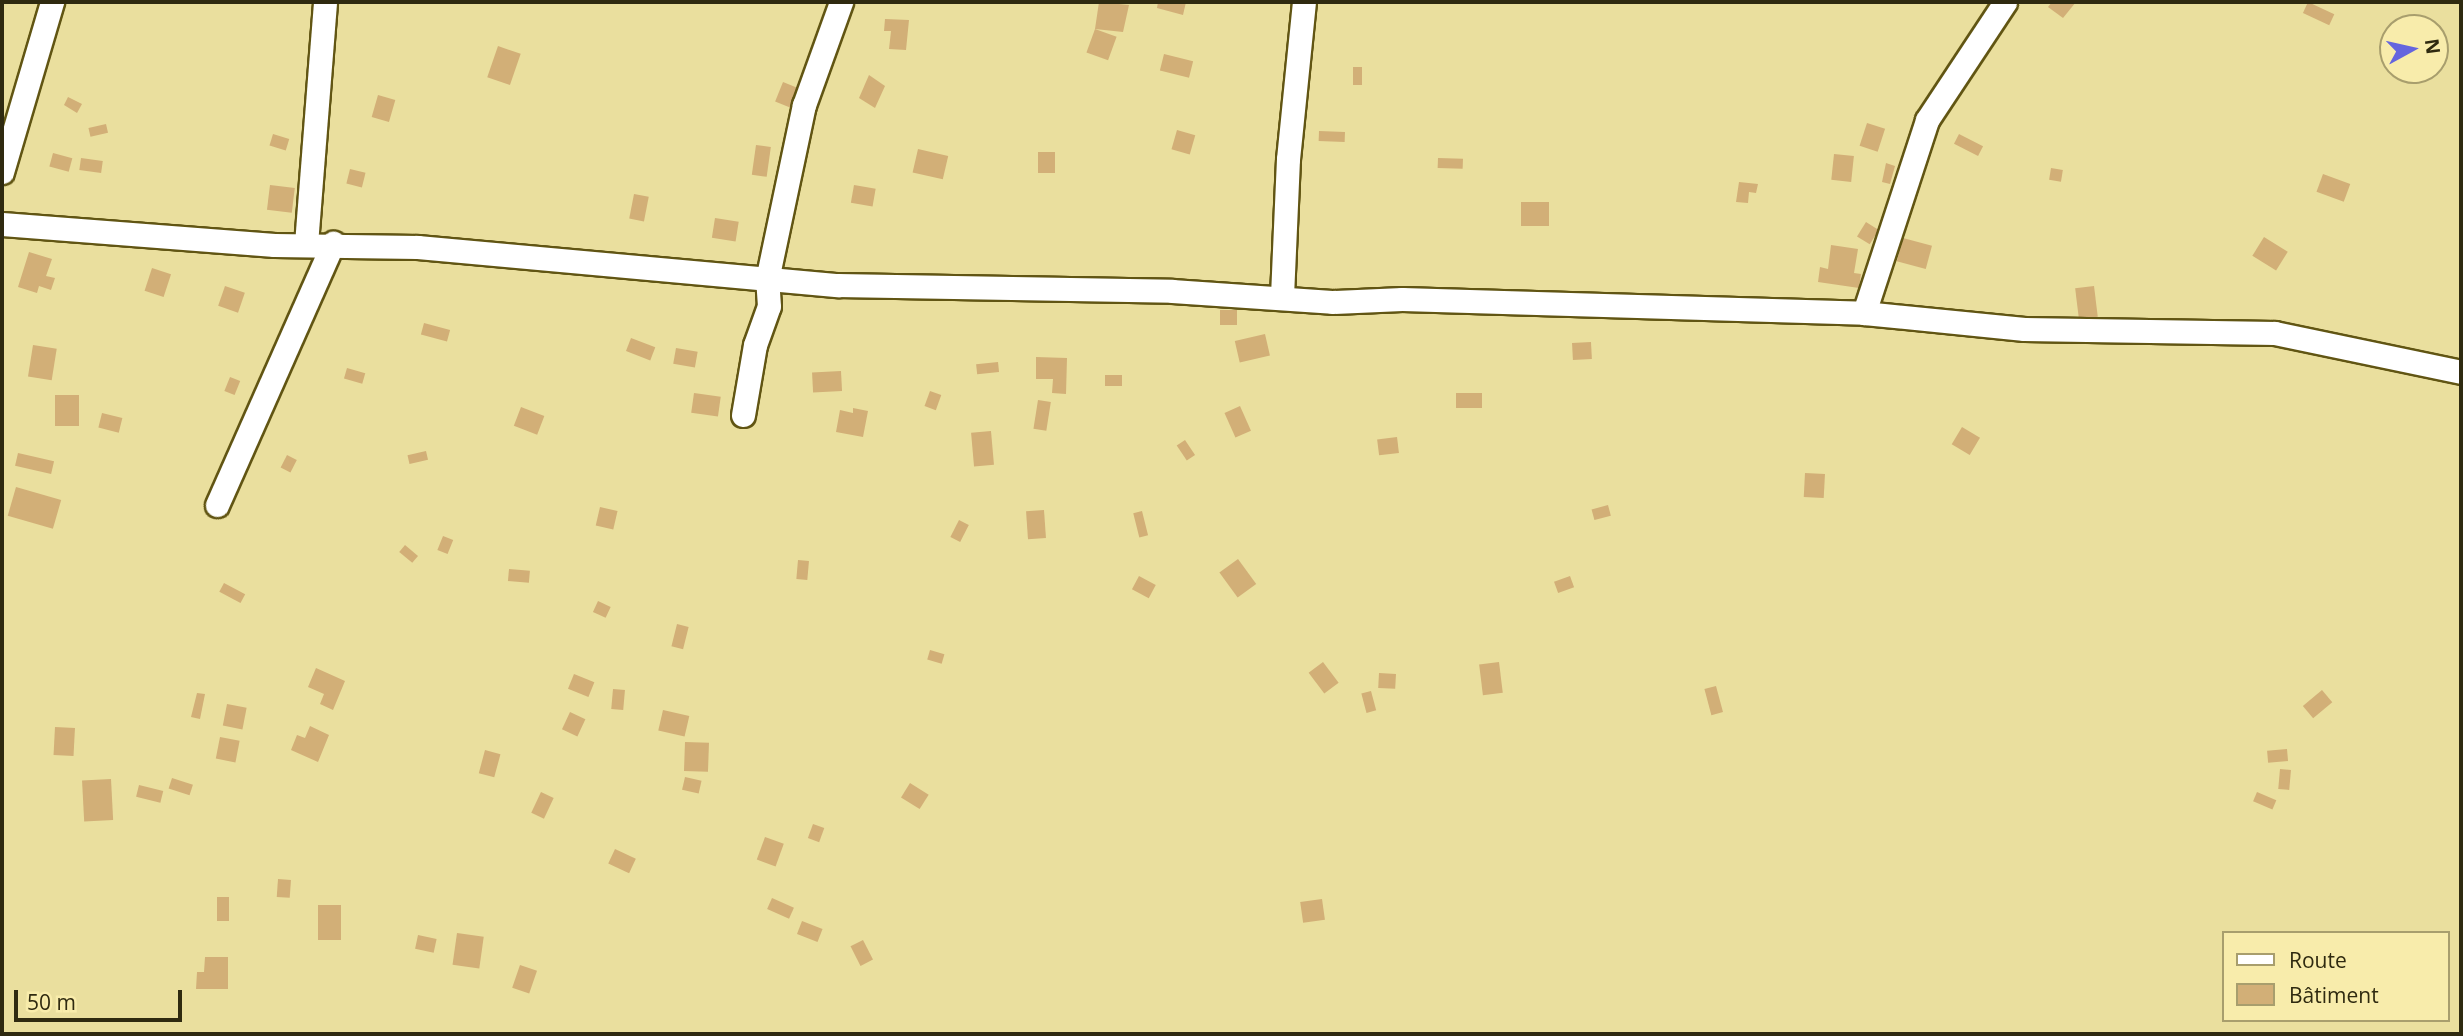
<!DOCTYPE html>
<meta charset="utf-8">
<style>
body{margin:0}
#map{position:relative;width:2463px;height:1036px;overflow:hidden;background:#eadf9e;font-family:"Open Sans",sans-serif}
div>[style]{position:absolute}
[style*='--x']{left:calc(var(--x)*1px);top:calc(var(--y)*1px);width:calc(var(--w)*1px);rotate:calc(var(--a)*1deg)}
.building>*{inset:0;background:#d2af77;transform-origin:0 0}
.roads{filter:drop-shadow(2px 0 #615513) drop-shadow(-2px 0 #615513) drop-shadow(0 2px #615513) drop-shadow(0 -2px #615513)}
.minor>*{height:23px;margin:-11.5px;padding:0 11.5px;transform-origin:11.5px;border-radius:11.5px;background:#fff}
span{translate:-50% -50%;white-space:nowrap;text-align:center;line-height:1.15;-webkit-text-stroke:6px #f8ecab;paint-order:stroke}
.frame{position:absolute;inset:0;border:4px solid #2f2a10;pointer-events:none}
.legend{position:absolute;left:2222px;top:931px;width:228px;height:91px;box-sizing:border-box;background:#f8ecab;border:2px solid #a89e6d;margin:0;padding:9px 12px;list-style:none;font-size:21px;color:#2f2a10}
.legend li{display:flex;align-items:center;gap:14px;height:35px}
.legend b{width:35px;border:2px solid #a89e6d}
.north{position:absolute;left:2379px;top:14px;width:70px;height:70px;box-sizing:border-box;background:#f8ecab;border:2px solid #a89e6d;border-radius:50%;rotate:82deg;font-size:19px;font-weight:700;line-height:28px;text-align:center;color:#2f2a10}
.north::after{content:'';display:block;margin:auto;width:24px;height:32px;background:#6565de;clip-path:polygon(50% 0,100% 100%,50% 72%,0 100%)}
.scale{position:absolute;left:14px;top:990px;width:168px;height:32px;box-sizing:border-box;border:4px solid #2f2a10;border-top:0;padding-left:9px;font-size:21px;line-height:24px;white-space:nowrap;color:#2f2a10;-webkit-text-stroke:5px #f8ecab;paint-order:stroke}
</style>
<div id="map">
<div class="building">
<i style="clip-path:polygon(1099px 2px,1129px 5px,1123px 32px,1095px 29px)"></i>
<i style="clip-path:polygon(1158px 2px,1186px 2px,1183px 15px,1157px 8px)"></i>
<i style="clip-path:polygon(2052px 2px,2076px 2px,2063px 18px,2048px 7px)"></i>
<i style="left:2308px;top:2px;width:29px;height:12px;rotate:25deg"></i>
<i style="clip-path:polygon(885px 19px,909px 20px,906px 50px,889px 49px,891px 31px,884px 31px)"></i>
<i style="left:1095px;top:29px;width:23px;height:25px;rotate:20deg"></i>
<i style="left:498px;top:46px;width:24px;height:33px;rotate:19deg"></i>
<i style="left:1164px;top:54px;width:30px;height:17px;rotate:14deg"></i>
<i style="left:1353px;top:67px;width:9px;height:18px"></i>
<i style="clip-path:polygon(869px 75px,885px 86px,875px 108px,859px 98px)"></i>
<i style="left:783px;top:82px;width:18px;height:21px;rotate:22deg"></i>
<i style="left:378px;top:95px;width:18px;height:23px;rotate:16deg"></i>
<i style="clip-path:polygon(68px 97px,82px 104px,77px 113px,64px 105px)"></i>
<i style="left:1867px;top:123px;width:19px;height:24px;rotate:18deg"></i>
<i style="left:106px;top:124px;width:9px;height:18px;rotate:77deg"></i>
<i style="left:1177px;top:130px;width:19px;height:20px;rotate:16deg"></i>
<i style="left:1319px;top:131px;width:26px;height:10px;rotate:2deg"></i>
<i style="left:273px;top:134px;width:17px;height:12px;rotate:17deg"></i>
<i style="left:1959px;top:134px;width:27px;height:11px;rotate:27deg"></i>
<i style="left:756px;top:145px;width:15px;height:30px;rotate:8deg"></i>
<i style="left:918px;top:149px;width:31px;height:24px;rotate:13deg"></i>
<i style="left:1038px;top:152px;width:17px;height:21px"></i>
<i style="left:53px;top:153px;width:20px;height:14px;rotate:15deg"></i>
<i style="left:1834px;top:154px;width:20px;height:26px;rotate:6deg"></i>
<i style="left:81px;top:158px;width:22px;height:12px;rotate:8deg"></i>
<i style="left:1438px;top:158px;width:25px;height:10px;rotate:2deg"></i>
<i style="clip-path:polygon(1886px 163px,1895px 166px,1890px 184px,1882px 182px)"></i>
<i style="left:2051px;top:168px;width:12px;height:12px;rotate:9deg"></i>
<i style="left:350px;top:169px;width:16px;height:15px;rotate:14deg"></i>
<i style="left:2323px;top:174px;width:29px;height:19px;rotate:20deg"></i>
<i style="clip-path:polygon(1739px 182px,1758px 184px,1756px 193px,1749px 192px,1748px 203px,1736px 202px)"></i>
<i style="left:270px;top:185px;width:25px;height:25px;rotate:7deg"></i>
<i style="left:854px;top:185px;width:22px;height:18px;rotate:10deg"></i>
<i style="left:634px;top:194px;width:15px;height:25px;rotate:11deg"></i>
<i style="left:1521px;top:202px;width:28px;height:24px"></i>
<i style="left:715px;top:218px;width:24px;height:20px;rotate:9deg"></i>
<i style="left:1866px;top:222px;width:15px;height:17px;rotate:32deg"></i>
<i style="left:2264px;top:237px;width:28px;height:22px;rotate:32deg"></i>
<i style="left:1903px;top:238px;width:30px;height:24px;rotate:15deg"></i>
<i style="clip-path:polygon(1831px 245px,1858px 249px,1854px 273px,1861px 274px,1859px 288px,1818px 282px,1820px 267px,1828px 269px)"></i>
<i style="clip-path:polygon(29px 252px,52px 259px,46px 276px,55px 278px,51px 290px,39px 286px,37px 293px,18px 287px)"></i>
<i style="left:152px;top:268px;width:20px;height:24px;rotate:18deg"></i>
<i style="left:225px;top:286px;width:21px;height:21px;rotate:19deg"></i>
<i style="left:2094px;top:286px;width:31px;height:19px;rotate:83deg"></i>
<i style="left:1220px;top:310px;width:17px;height:15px"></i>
<i style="left:424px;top:323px;width:27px;height:12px;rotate:15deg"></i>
<i style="left:1265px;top:334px;width:22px;height:31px;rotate:77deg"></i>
<i style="left:631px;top:338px;width:26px;height:14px;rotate:21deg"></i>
<i style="left:1591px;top:342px;width:17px;height:19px;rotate:87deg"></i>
<i style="left:33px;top:345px;width:24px;height:32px;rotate:9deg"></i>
<i style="left:676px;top:348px;width:22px;height:16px;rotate:10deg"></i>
<i style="clip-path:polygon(1036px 357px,1067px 358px,1066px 394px,1052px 393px,1053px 379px,1036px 379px)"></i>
<i style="left:998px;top:362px;width:10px;height:22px;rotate:84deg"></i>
<i style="left:347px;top:368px;width:19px;height:11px;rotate:16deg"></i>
<i style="left:841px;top:371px;width:20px;height:29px;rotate:87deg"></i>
<i style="left:1105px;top:375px;width:17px;height:11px"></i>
<i style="left:230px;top:377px;width:11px;height:15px;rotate:22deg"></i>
<i style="left:930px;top:391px;width:12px;height:16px;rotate:20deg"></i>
<i style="left:694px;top:393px;width:27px;height:20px;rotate:8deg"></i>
<i style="left:1482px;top:393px;width:15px;height:26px;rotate:90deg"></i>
<i style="left:55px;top:395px;width:24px;height:31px"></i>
<i style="left:1038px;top:400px;width:13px;height:29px;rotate:9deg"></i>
<i style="left:1240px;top:406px;width:27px;height:17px;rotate:66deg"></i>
<i style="left:521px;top:407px;width:25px;height:20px;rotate:21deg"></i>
<i style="clip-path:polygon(853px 408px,868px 411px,863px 437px,836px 432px,840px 410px,853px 413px)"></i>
<i style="left:102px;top:413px;width:21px;height:15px;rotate:14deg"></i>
<i style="left:1962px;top:427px;width:21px;height:20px;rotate:31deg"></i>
<i style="left:991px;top:431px;width:34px;height:20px;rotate:85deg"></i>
<i style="left:1397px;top:437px;width:16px;height:20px;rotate:83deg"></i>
<i style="left:1185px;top:440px;width:18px;height:10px;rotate:56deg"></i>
<i style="left:426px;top:451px;width:9px;height:19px;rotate:77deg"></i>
<i style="left:18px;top:453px;width:37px;height:13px;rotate:13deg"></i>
<i style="left:287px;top:455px;width:11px;height:14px;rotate:27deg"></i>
<i style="left:1805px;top:473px;width:20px;height:24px;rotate:3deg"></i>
<i style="left:16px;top:487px;width:47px;height:30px;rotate:16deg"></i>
<i style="left:1608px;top:505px;width:11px;height:17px;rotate:75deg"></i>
<i style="left:600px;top:507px;width:18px;height:19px;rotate:13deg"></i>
<i style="left:1044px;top:510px;width:28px;height:18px;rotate:86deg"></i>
<i style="left:1142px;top:511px;width:25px;height:9px;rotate:76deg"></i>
<i style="left:959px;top:520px;width:11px;height:19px;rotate:27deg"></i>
<i style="left:443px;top:536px;width:11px;height:15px;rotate:22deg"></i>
<i style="left:405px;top:545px;width:17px;height:9px;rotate:40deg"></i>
<i style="left:1238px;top:559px;width:31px;height:23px;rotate:54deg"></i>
<i style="left:798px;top:560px;width:11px;height:19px;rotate:5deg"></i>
<i style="left:509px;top:569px;width:21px;height:12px;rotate:5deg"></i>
<i style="left:1139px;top:576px;width:19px;height:15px;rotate:28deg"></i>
<i style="left:1570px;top:576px;width:12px;height:17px;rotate:70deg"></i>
<i style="left:224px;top:583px;width:24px;height:10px;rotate:28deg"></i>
<i style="left:598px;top:601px;width:14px;height:12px;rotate:25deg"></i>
<i style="left:677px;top:624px;width:12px;height:23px;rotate:14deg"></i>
<i style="left:930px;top:650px;width:15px;height:10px;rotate:16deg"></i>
<i style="left:1323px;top:662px;width:26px;height:18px;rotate:53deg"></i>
<i style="left:1499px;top:662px;width:31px;height:20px;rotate:83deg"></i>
<i style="clip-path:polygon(316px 668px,345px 681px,333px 710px,320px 704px,324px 694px,308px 687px)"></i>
<i style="left:1379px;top:673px;width:17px;height:15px;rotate:3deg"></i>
<i style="left:574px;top:674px;width:22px;height:16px;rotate:22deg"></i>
<i style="left:1716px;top:686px;width:27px;height:12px;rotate:75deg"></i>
<i style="left:613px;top:689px;width:12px;height:20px;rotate:5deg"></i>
<i style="left:2322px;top:690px;width:16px;height:25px;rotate:50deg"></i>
<i style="left:1371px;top:691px;width:20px;height:10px;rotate:75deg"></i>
<i style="clip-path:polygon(197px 693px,205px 694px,200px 719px,191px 717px)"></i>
<i style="left:227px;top:704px;width:20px;height:22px;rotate:11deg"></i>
<i style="left:663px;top:710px;width:27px;height:21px;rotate:13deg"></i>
<i style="left:570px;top:712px;width:17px;height:19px;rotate:25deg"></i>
<i style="clip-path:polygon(310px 726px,329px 735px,318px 762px,291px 750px,297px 735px,305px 738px)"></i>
<i style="left:55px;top:727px;width:20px;height:28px;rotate:3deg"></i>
<i style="left:220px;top:737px;width:20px;height:22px;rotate:11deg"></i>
<i style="left:685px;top:742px;width:24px;height:29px;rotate:2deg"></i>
<i style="left:2287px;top:749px;width:12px;height:20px;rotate:85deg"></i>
<i style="left:485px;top:750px;width:16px;height:24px;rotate:15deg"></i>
<i style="left:2280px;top:769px;width:11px;height:20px;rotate:5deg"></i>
<i style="left:685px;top:777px;width:17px;height:13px;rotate:13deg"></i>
<i style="left:172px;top:778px;width:22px;height:11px;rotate:18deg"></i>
<i style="left:111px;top:779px;width:41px;height:29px;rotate:87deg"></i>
<i style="left:910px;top:783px;width:22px;height:17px;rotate:32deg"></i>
<i style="left:139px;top:785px;width:25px;height:12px;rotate:14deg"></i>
<i style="left:541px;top:792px;width:14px;height:23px;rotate:25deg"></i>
<i style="left:2257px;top:792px;width:21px;height:10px;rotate:23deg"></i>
<i style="left:813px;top:824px;width:12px;height:15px;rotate:20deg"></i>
<i style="left:765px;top:837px;width:20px;height:24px;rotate:20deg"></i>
<i style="left:615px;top:849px;width:23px;height:16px;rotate:25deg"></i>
<i style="left:278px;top:879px;width:13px;height:18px;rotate:4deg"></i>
<i style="left:217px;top:897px;width:12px;height:24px"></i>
<i style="left:772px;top:898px;width:24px;height:12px;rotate:24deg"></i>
<i style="left:1322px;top:899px;width:21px;height:22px;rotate:82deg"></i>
<i style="left:318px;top:905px;width:23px;height:35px"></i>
<i style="left:802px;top:921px;width:22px;height:14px;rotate:21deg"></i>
<i style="left:457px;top:933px;width:27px;height:32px;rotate:8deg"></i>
<i style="left:418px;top:935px;width:19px;height:14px;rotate:12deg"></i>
<i style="left:863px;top:940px;width:22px;height:14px;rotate:63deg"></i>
<i style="clip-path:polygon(205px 957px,228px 957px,228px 989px,196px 989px,197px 972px,204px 972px)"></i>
<i style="left:520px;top:965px;width:18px;height:24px;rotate:19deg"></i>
</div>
<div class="roads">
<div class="minor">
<i style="--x:2;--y:172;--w:177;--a:-73.6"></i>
<i style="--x:2;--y:224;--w:273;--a:4.4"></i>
<i style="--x:274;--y:245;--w:144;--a:0.8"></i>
<i style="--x:418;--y:247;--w:421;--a:5.2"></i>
<i style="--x:837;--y:285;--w:335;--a:1"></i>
<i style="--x:1172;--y:291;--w:160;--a:3.9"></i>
<i style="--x:1332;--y:302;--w:70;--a:-2.5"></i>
<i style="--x:1402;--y:299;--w:462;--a:1.7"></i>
<i style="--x:1864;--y:313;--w:161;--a:5.7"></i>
<i style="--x:2024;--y:329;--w:251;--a:0.9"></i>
<i style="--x:2275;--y:333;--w:190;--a:11.8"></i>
<i style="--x:306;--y:244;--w:243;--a:-85.5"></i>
<i style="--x:1282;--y:296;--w:137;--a:-87.5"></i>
<i style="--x:1288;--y:159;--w:158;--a:-84.2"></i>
<i style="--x:1864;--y:313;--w:203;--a:-71.9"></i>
<i style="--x:1927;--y:120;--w:141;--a:-56.5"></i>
<i style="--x:743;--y:415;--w:71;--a:-80.3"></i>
<i style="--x:755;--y:345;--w:41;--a:-70.3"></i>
<i style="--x:769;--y:306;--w:26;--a:-94"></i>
<i style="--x:767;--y:280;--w:179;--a:-78.1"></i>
<i style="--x:804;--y:105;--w:109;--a:-70.2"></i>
<i style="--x:217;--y:505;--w:287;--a:-66.1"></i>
</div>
</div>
<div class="frame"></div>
<ul class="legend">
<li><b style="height:9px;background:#fff"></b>Route</li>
<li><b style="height:19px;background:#d2af77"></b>Bâtiment</li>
</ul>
<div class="north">N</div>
<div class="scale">50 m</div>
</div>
